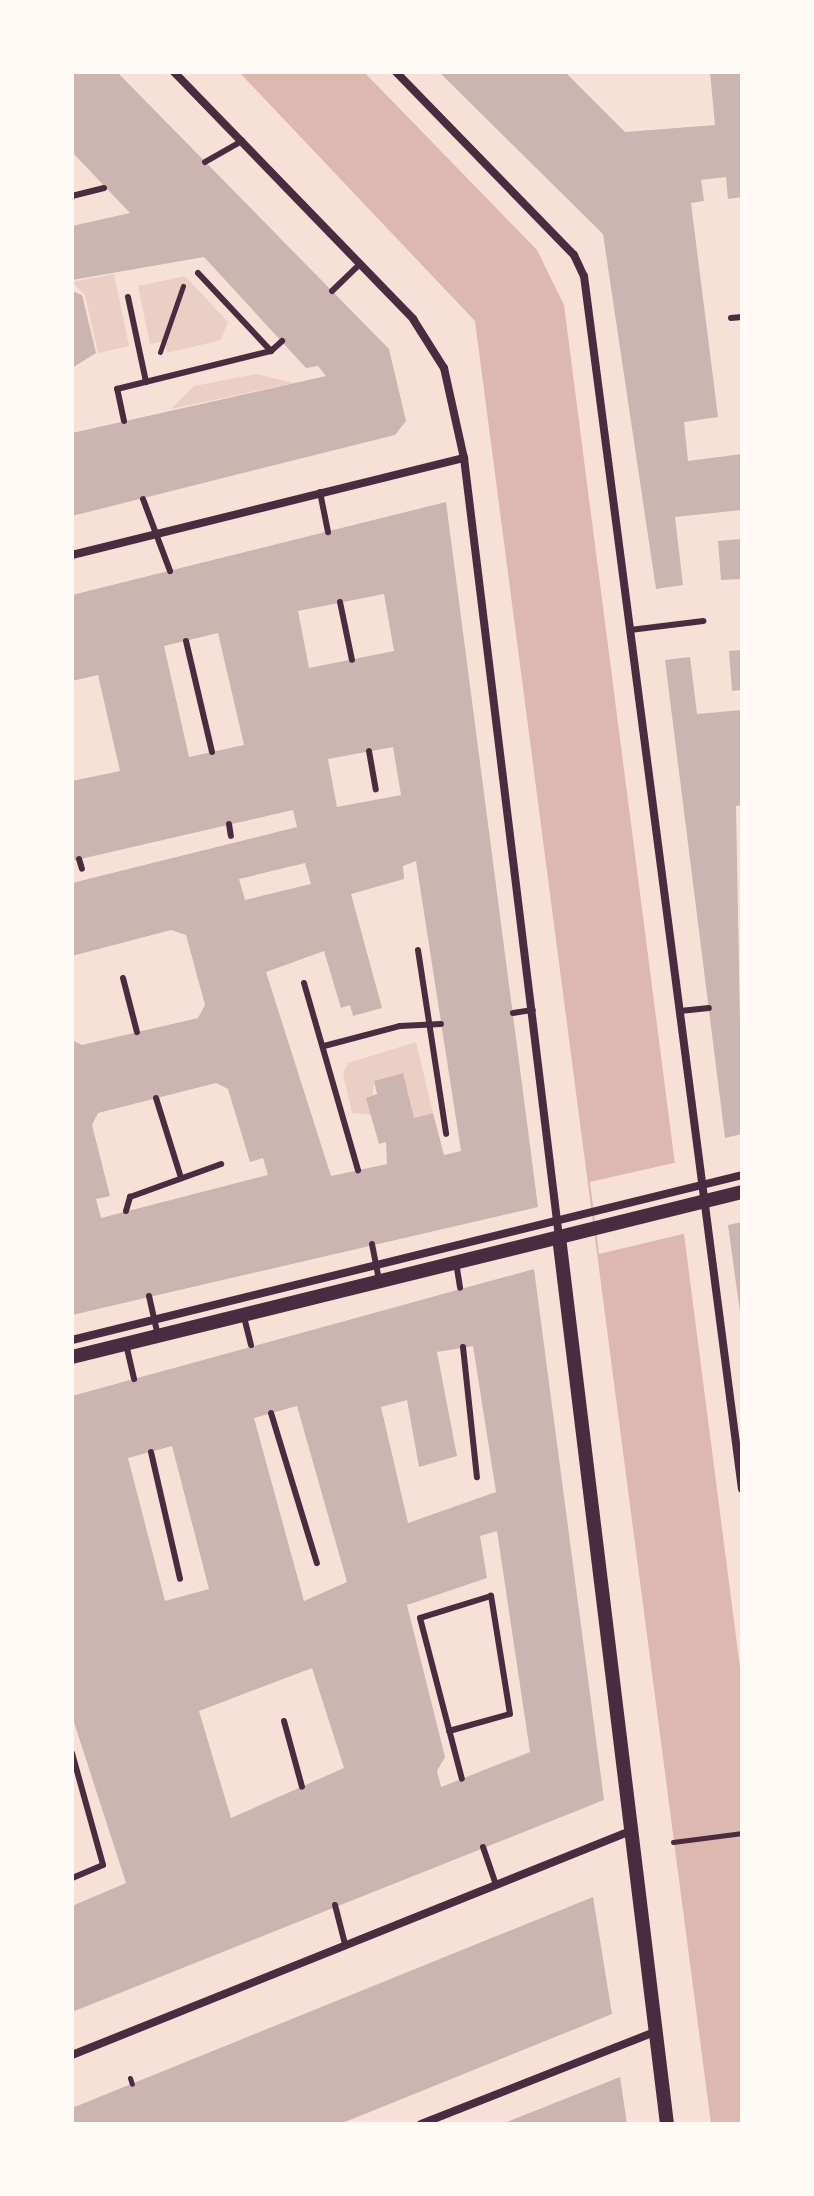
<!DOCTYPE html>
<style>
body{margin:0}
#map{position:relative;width:814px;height:2196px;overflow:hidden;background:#f7e1d7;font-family:"Nunito Sans",sans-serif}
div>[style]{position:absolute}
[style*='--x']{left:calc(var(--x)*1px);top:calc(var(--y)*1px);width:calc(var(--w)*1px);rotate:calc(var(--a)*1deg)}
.green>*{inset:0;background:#ebcfc5}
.water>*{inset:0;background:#dcb8b0}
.pier>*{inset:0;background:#f7e1d7}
.building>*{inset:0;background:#ccb4b1}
.path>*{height:5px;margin:-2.5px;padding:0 2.5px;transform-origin:2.5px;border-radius:2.5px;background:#4a2c40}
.service>*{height:6px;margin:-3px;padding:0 3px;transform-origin:3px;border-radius:3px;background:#4a2c40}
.minor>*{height:8px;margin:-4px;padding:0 4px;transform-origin:4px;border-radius:4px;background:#4a2c40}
.tertiary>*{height:14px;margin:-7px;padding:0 7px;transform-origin:7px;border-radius:7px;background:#4a2c40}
span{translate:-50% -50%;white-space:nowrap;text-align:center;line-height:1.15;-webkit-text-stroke:8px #fffaf5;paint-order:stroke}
.frame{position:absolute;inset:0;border:74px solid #fffaf5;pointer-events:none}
</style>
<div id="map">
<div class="green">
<i style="clip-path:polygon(114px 274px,129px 346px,98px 353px,85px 295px,72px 282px)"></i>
<i style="clip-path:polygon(185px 276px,228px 322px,221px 340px,167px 353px,165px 341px,150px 344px,138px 286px)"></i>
<i style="clip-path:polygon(256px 374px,294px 383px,171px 409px,194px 386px)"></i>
<i style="clip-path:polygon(416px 1042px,433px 1113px,414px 1118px,402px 1073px,374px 1081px,371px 1115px,352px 1113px,343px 1074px,348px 1063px)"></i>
</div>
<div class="water">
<i style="clip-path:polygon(239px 72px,364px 72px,537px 250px,564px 305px,742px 1683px,742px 2124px,711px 2124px,475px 321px)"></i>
</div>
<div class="pier">
<i style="clip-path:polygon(678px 1162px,687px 1233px,599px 1254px,590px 1182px)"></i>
</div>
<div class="building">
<i style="clip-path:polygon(72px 72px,117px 72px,389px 349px,406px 421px,395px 435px,72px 516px,72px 433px,326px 376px,318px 366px,306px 368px,204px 257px,72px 280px,72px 226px,130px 213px,72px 152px)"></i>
<i style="clip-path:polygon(439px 72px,565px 72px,625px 132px,715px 125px,710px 72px,742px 72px,742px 197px,728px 199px,726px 177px,701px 180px,704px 201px,691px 203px,718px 417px,684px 422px,688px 461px,742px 454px,742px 510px,675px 517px,683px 585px,656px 589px,603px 234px)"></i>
<i style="clip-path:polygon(72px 291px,82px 295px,96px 353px,72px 368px)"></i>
<i style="clip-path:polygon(evenodd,446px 502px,538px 1207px,72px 1315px,72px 1040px,82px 1045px,198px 1018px,205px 1005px,186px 935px,171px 930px,72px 956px,72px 883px,297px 827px,293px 810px,72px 861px,72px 781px,120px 771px,98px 675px,72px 681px,72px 595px,446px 502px,384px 594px,394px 651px,309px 668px,298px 611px,384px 594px,446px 502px,218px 633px,244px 745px,189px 757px,164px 646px,218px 633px,446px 502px,393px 747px,401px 795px,337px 807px,328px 759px,393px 747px,446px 502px,416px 861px,461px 1151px,444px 1155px,433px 1113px,414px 1118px,403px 1073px,374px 1081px,377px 1094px,366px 1098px,379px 1144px,386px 1142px,387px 1164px,331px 1176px,266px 972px,324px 951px,341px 1008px,350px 1005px,353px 1016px,382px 1008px,351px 894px,404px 879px,403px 866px,416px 861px,446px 502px,305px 863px,311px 884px,245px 900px,239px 879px,305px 863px,446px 502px,216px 1083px,228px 1089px,250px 1162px,263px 1158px,268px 1175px,101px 1218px,96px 1199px,110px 1196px,92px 1125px,98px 1113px,216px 1083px)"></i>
<i style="clip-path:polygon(742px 539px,742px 579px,721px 580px,718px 541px)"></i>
<i style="clip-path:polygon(742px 650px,742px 690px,732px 691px,729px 651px)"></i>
<i style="clip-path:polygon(690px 657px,697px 714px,742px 710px,742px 805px,736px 806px,742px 1134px,725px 1138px,665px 660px)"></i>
<i style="clip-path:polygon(742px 1222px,742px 1311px,740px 1312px,728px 1225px)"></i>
<i style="clip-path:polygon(evenodd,534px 1269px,604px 1800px,72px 2012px,72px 1906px,126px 1883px,72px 1716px,72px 1396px,534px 1269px,473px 1346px,496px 1492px,408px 1523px,381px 1407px,407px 1400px,419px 1467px,457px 1456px,437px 1352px,473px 1346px,534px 1269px,297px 1406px,347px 1582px,304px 1601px,254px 1418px,297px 1406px,534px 1269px,172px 1446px,209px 1589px,165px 1601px,128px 1458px,172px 1446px,534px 1269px,497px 1531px,530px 1752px,441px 1787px,437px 1771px,445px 1757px,407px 1605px,487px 1578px,480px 1536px,497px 1531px,534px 1269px,312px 1668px,344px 1768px,231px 1818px,199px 1711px,312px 1668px)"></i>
<i style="clip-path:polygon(593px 1897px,612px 2014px,340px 2124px,72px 2124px,72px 2108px)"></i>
<i style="clip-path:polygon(620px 2077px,627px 2124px,502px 2124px)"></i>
</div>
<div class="path">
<i style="--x:160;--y:352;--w:70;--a:-70.8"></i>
<i style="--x:673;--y:1842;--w:70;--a:-7.4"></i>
<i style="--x:130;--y:2078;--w:6;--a:72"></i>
</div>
<div class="service">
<i style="--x:205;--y:162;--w:43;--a:-29.6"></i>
<i style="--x:72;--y:196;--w:33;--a:-14"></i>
<i style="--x:198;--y:273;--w:107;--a:46.9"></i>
<i style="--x:332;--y:291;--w:39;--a:-44"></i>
<i style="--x:128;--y:297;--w:87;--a:78"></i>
<i style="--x:731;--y:318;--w:11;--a:-5"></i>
<i style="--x:124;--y:421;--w:33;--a:-102"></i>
<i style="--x:117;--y:389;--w:159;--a:-13.9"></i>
<i style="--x:271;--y:351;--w:15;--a:-42"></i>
<i style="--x:320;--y:492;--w:41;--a:78.7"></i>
<i style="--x:143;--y:499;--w:77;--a:69.4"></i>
<i style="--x:340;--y:602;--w:59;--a:78.3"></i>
<i style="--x:630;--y:630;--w:74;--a:-7"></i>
<i style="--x:186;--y:641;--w:114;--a:76.8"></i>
<i style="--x:369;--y:751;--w:39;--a:80"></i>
<i style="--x:229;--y:824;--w:12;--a:81"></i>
<i style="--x:79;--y:859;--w:10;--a:73"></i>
<i style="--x:418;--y:950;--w:186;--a:81.3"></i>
<i style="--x:123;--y:978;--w:56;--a:75.5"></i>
<i style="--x:304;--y:983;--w:195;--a:73.9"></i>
<i style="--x:680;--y:1011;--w:29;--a:-6"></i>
<i style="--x:513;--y:1013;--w:20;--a:-9"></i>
<i style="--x:324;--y:1046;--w:79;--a:-14.7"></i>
<i style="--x:400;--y:1026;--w:41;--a:-2.8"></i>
<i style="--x:156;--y:1098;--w:84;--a:72.6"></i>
<i style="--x:126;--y:1211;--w:15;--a:-74"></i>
<i style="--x:130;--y:1197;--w:97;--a:-19.9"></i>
<i style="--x:372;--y:1244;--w:36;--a:79"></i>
<i style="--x:456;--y:1262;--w:26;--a:81"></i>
<i style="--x:149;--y:1296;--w:41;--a:77.3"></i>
<i style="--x:244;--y:1317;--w:29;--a:76"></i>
<i style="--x:126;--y:1344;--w:36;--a:77"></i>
<i style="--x:463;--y:1347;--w:131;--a:83.9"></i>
<i style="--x:271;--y:1413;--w:157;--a:73"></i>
<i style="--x:151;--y:1452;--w:130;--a:77.1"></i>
<i style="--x:284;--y:1721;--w:68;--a:74.7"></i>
<i style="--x:449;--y:1731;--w:63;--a:-15.6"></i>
<i style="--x:510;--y:1714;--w:120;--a:-99.1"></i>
<i style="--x:491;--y:1596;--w:74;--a:162.8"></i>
<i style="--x:420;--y:1618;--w:166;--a:75.4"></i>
<i style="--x:72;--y:1753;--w:116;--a:74.5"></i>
<i style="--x:103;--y:1865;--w:34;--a:157"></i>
<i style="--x:483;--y:1847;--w:39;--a:71"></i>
<i style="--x:335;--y:1905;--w:40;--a:75.6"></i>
</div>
<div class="minor">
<i style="--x:174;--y:72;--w:344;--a:45.9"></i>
<i style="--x:413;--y:319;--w:58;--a:57.7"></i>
<i style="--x:444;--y:368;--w:92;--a:77.5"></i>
<i style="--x:464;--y:458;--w:785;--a:83.05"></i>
<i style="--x:396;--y:72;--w:255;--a:45.8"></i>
<i style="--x:574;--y:255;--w:23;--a:65"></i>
<i style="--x:584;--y:276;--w:1223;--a:82.58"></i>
<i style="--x:72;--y:555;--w:404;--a:-13.9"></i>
<i style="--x:72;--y:1340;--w:690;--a:-13.83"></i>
<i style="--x:72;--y:2055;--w:599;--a:-21.85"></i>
<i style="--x:421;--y:2124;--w:251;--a:-21.5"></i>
</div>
<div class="tertiary">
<i style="--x:559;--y:1237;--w:894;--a:83.06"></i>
<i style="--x:72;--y:1357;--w:690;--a:-13.83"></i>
</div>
<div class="frame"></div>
</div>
